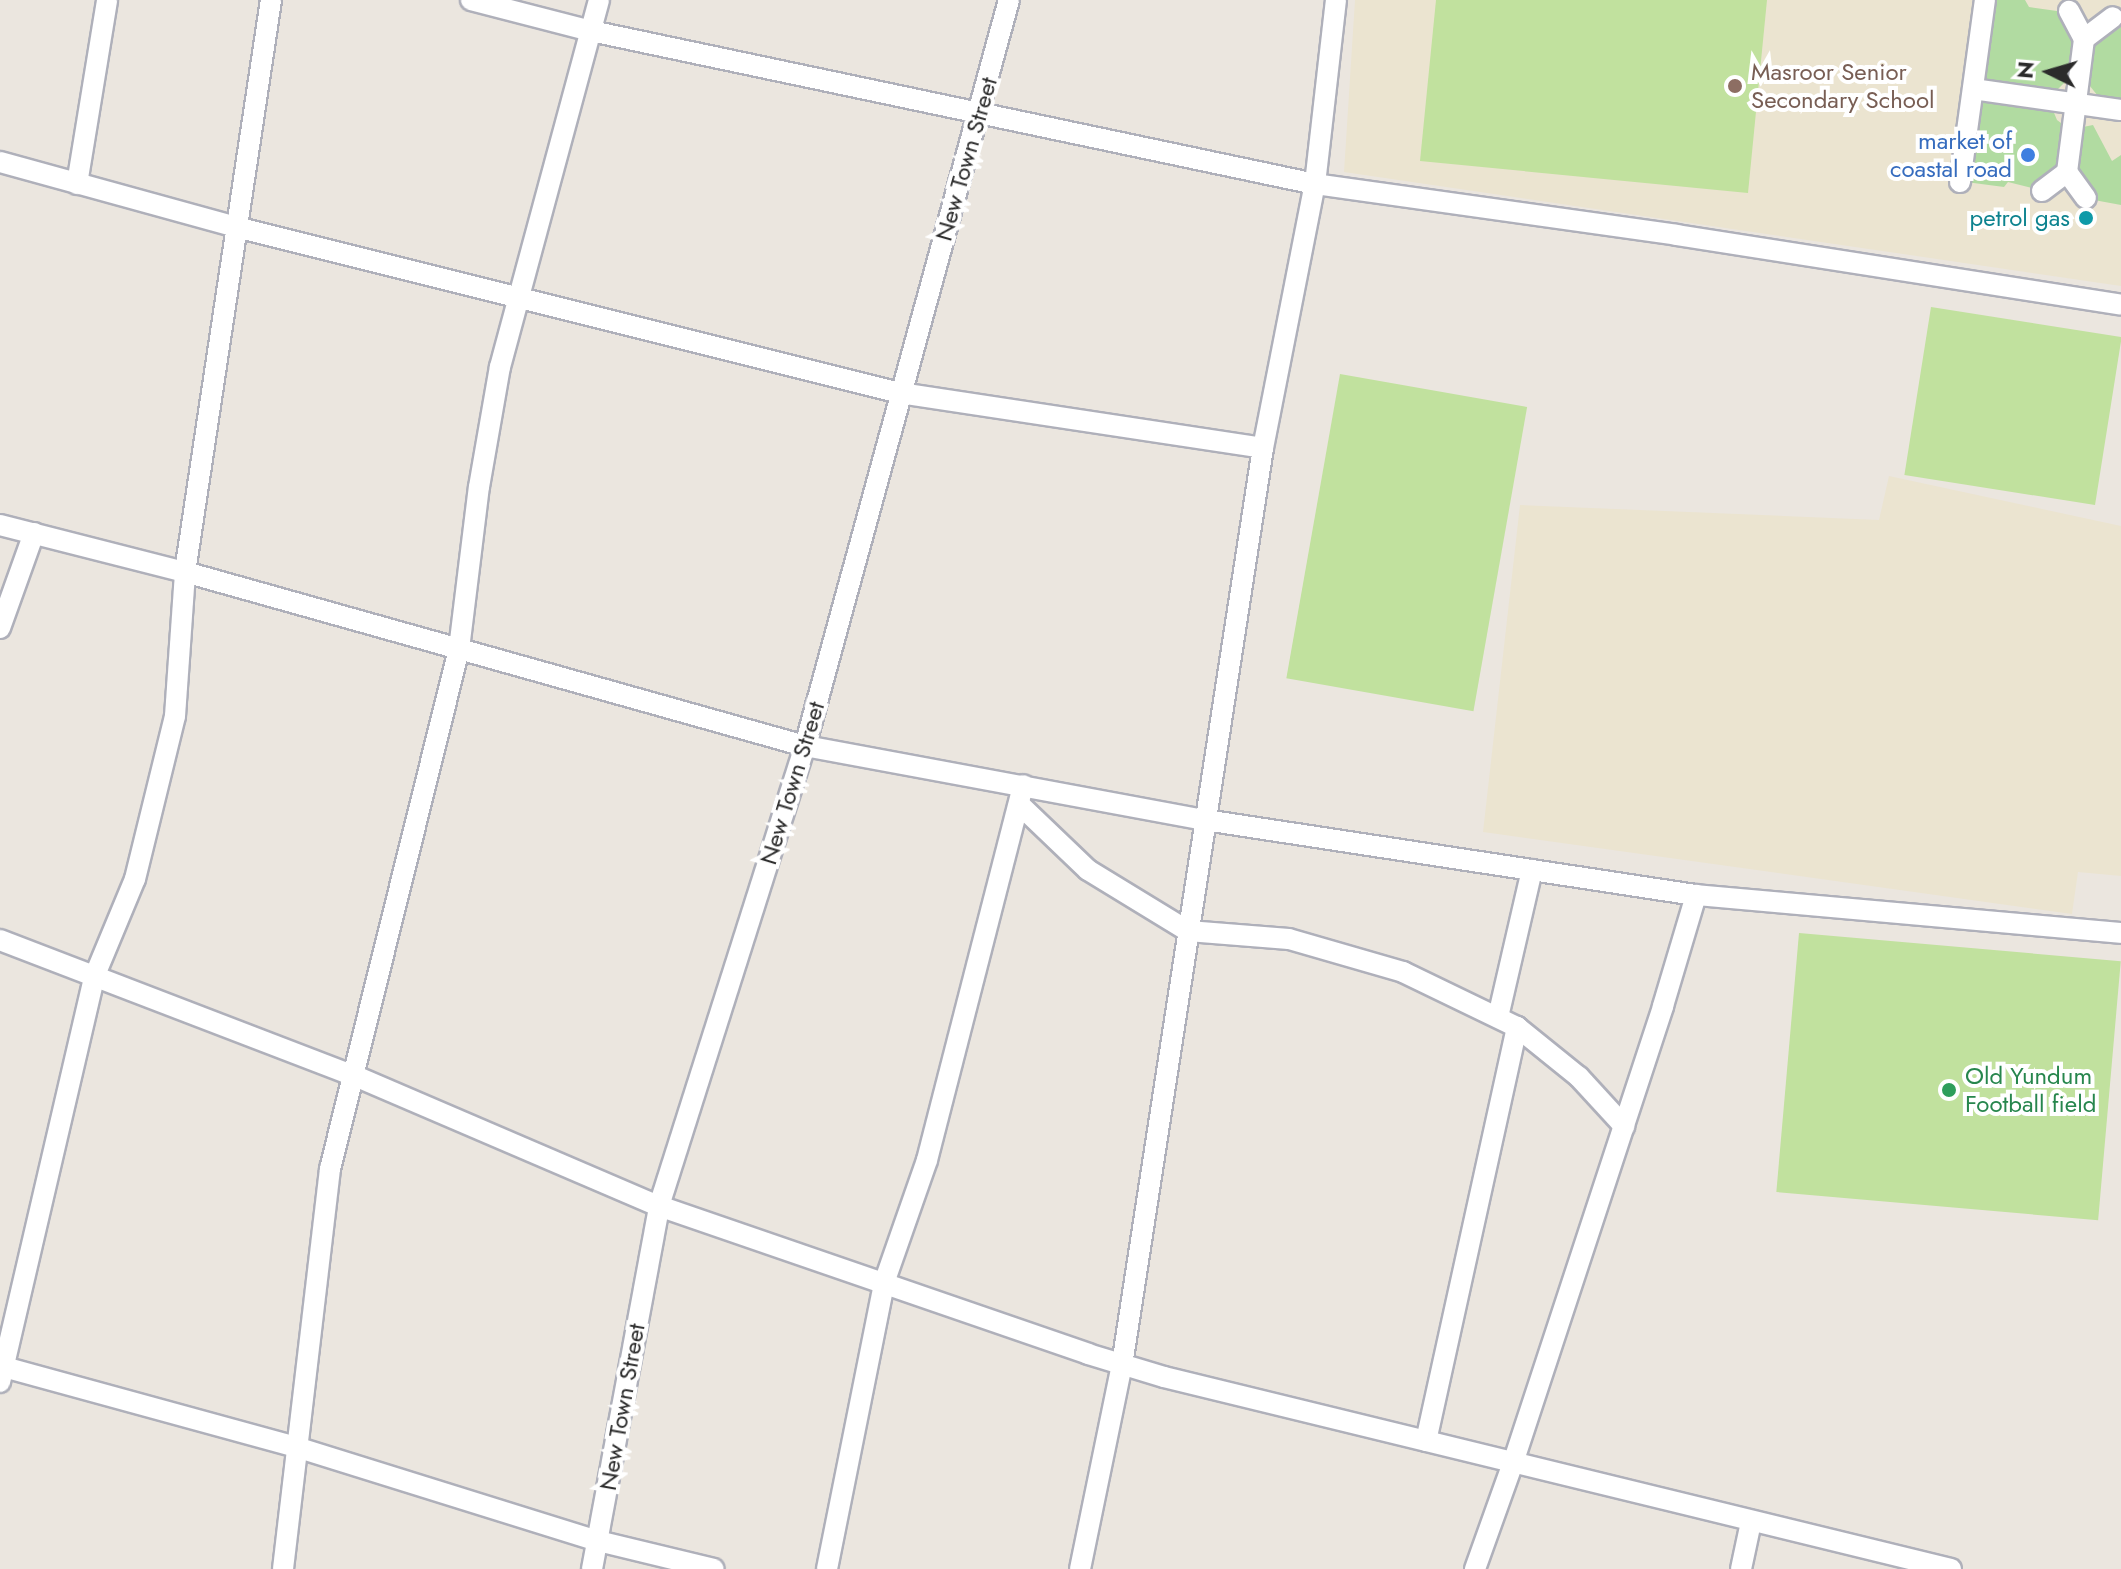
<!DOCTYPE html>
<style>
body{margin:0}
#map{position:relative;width:2121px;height:1569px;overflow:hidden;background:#ebe6df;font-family:Jost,sans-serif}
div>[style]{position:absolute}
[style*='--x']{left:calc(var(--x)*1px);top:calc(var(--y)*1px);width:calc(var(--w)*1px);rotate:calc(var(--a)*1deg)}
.education>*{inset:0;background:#ebe4d0}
.green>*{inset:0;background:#b1dba1}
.pitch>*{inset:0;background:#c1e19e;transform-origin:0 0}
.roads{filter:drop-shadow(2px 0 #afb0ba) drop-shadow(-2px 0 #afb0ba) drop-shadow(0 2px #afb0ba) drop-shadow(0 -2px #afb0ba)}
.minor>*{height:20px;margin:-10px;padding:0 10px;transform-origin:10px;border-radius:10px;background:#fff}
.dots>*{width:22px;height:22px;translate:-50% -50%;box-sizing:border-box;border:4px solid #fff;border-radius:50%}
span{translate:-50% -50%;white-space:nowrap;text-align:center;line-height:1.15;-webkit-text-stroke:8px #fff;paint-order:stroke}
.education-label{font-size:24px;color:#785e54}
.left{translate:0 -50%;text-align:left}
.shop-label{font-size:24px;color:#366cbe}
.right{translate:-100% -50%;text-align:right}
.street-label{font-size:24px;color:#2b2b2b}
.culture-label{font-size:24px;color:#0d838f}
.leisure-label{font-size:24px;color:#27864d}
.north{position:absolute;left:2009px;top:32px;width:80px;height:80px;-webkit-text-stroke:6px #fff;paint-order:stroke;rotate:275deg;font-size:22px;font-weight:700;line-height:32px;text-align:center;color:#2b2b2b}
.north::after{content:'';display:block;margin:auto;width:28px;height:36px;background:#2b2b2b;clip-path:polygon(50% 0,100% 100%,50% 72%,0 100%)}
</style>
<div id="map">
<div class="education">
<i style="clip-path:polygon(1355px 0,2121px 0,2121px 286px,1344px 172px)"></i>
<i style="clip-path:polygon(1889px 476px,2121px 526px,2121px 876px,2078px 872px,2072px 914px,1483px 832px,1520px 505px,1879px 520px)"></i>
</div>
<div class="green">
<i style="clip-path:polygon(1992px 0,2025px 0,2029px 7px,2064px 12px,2079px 38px,2073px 79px,2066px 81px,2055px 92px,1981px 80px)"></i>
<i style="clip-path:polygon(2121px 21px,2121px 103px,2101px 100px,2086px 81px,2092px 39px)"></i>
<i style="clip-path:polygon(1988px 98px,2052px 108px,2057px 120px,2065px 126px,2061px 167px,2036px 189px,2008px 182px,2004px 187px,1966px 182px,1979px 101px)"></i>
<i style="clip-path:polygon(2093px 125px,2112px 161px,2121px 155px,2121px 205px,2094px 200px,2073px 170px,2078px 128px)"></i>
</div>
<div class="pitch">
<i style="clip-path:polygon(1436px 0,1767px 0,1748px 193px,1420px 161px)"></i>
<i style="left:1931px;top:307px;width:193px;height:170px;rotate:9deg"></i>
<i style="left:1340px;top:374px;width:190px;height:309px;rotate:10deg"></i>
<i style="left:1799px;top:933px;width:323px;height:260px;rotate:5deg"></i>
</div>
<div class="roads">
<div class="minor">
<i style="--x:471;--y:0;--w:124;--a:14.5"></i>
<i style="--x:591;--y:31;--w:740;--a:11.93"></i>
<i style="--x:1315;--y:184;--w:365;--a:8"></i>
<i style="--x:1676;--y:235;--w:450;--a:8.9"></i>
<i style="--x:2084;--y:39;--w:36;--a:-37"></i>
<i style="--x:1973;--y:89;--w:149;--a:8.1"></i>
<i style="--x:0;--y:162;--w:245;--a:15.4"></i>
<i style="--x:236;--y:227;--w:684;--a:14.04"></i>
<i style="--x:900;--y:393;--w:367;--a:8.6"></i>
<i style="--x:2067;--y:172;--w:32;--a:54"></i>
<i style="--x:1960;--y:182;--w:184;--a:-82.2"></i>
<i style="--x:77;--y:184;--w:186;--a:-80.7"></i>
<i style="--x:2042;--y:191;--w:31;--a:-37"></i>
<i style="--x:2067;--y:172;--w:134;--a:-82.7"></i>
<i style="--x:2084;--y:39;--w:32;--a:-118"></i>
<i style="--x:0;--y:525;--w:191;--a:14.3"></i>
<i style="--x:185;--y:572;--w:644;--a:15.68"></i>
<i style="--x:805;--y:746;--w:407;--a:10.5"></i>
<i style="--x:1205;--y:820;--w:497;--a:8.7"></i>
<i style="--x:0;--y:628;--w:101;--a:-70.3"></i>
<i style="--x:1020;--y:805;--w:94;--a:43.7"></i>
<i style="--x:1088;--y:870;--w:117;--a:31.4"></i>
<i style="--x:1188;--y:931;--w:101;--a:4.5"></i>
<i style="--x:1289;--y:939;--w:119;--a:16.1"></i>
<i style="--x:1403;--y:972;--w:127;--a:25.8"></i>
<i style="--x:1517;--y:1027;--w:80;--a:38.9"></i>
<i style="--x:1579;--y:1077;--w:67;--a:47.4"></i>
<i style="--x:0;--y:940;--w:380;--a:21"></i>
<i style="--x:355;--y:1076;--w:331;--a:23.2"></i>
<i style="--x:659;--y:1206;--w:454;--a:19"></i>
<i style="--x:1088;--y:1354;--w:79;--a:16.8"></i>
<i style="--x:1164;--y:1377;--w:810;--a:13.71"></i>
<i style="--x:1498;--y:1017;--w:151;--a:-77"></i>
<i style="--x:0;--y:1366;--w:307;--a:15.3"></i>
<i style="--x:296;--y:1447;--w:316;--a:17.3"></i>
<i style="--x:598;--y:1541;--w:119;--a:13.6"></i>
<i style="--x:0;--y:1382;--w:418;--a:-76.9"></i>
<i style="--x:95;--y:975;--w:104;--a:-67.4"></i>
<i style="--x:135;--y:879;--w:168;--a:-76.2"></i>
<i style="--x:175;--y:716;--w:144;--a:-86"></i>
<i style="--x:185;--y:572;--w:578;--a:-81.45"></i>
<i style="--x:1426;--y:1441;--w:424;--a:-77.6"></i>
<i style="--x:283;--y:1569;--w:403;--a:-83.3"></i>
<i style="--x:330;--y:1169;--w:536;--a:-76.07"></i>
<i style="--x:459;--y:649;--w:163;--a:-83"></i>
<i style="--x:479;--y:487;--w:122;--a:-80.1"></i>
<i style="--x:500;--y:367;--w:380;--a:-74.9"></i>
<i style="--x:592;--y:1569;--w:369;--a:-79.5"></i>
<i style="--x:659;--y:1206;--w:483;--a:-72.4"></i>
<i style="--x:805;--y:746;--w:773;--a:-74.71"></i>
<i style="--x:827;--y:1569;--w:292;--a:-78.7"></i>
<i style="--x:884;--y:1283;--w:130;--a:-70.7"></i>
<i style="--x:927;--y:1160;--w:387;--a:-75.6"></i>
<i style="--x:1080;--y:1569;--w:208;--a:-78.4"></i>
<i style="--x:1122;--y:1365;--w:928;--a:-81.26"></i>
<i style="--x:1263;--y:448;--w:269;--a:-78.9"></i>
<i style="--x:1315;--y:184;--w:185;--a:-83.5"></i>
<i style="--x:1475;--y:1569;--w:113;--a:-70.3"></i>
<i style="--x:1513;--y:1463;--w:481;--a:-71.8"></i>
<i style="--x:1663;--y:1006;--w:116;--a:-73.4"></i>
<i style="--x:1696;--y:895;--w:427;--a:5.1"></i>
<i style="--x:1741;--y:1569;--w:48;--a:-78"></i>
</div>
</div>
<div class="dots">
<i style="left:1735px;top:86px;background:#8d6e63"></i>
<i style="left:2028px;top:155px;background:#3f7fe0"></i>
<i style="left:2086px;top:218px;background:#0f9aa8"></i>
<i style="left:1949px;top:1090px;background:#2e9e5b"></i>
</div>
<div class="education-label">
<span class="left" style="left:1751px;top:86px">Masroor Senior<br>Secondary School</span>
</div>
<div class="shop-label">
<span class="right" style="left:2012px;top:155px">market of<br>coastal road</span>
</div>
<div class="street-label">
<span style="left:966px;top:159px;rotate:-74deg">New Town Street</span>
<span style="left:792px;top:783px;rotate:-73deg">New Town Street</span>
<span style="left:622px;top:1407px;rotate:-80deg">New Town Street</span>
</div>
<div class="culture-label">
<span class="right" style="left:2070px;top:218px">petrol gas</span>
</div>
<div class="leisure-label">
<span class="left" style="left:1965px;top:1090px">Old Yundum<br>Football field</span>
</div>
<div class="north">N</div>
</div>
